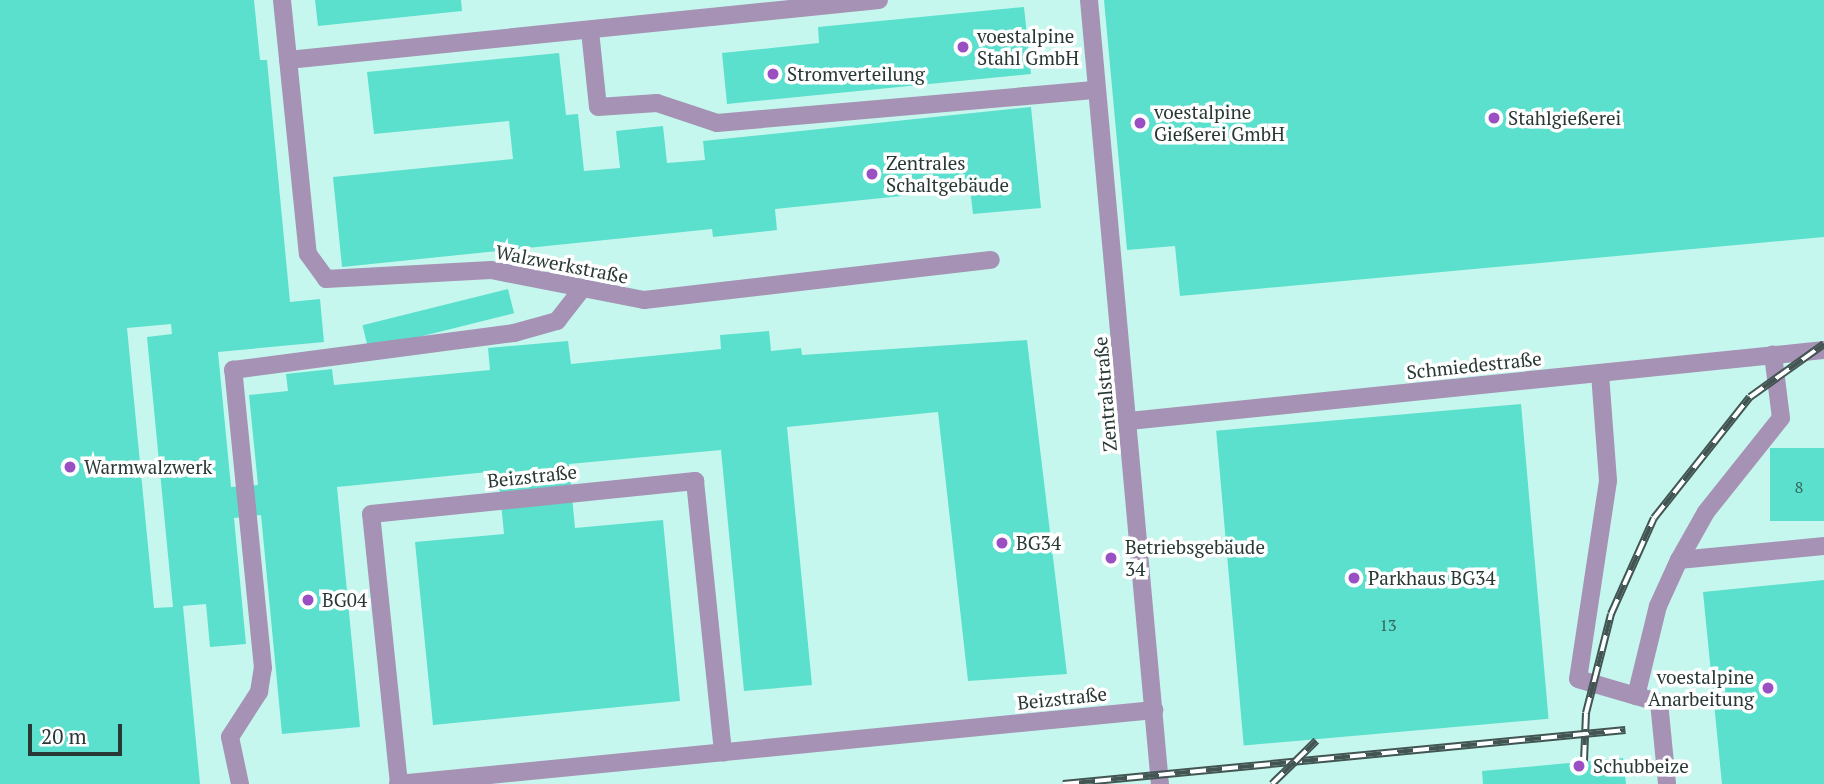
<!DOCTYPE html>
<meta charset="utf-8">
<style>
body{margin:0}
#map{position:relative;width:1824px;height:784px;overflow:hidden;background:#defef8;font-family:"PT Serif",serif}
div>[style]{position:absolute}
[style*='--x']{left:calc(var(--x)*1px);top:calc(var(--y)*1px);width:calc(var(--w)*1px);rotate:calc(var(--a)*1deg)}
.built>*{inset:0;background:#c6f7ee;transform-origin:0 0}
.building>*{inset:0;background:#5be0cd;transform-origin:0 0}
.minor>*{height:18px;margin:-9px;padding:0 9px;transform-origin:9px;border-radius:9px;background:#a692b4}
.rail>*{height:8px;margin-top:-4px;transform-origin:0;background:repeating-linear-gradient(90deg,#fff 0 16px,#435552 0 32px);box-sizing:border-box;border-block:2px solid #435552}
.dots>*{width:19px;height:19px;translate:-50% -50%;box-sizing:border-box;border:4px solid #fff;border-radius:50%}
span{translate:-50% -50%;white-space:nowrap;text-align:center;line-height:1.15;-webkit-text-stroke:7px #fff;paint-order:stroke}
.number-label{font-size:16px;color:#35625b}
.number-label span{-webkit-text-stroke-width:0}
.poi-label{font-size:19px;color:#283835}
.left{translate:0 -50%;text-align:left}
.right{translate:-100% -50%;text-align:right}
.street-label{font-size:19px;color:#283835}
.scale{position:absolute;left:28px;top:724px;width:94px;height:32px;box-sizing:border-box;border:4px solid #283835;border-top:0;padding-left:9px;font-size:21px;line-height:24px;white-space:nowrap;color:#283835;-webkit-text-stroke:5px #fff;paint-order:stroke}
</style>
<div id="map">
<div class="built">
<i style="left:0;top:0;width:1824px;height:784px"></i>
</div>
<div class="building">
<i style="clip-path:polygon(evenodd,0 0,254px 0,260px 60px,267px 60px,290px 302px,320px 299px,324px 342px,218px 352px,231px 487px,258px 485px,249px 395px,288px 391px,286px 374px,332px 369px,334px 385px,490px 370px,488px 348px,568px 341px,571px 364px,721px 349px,720px 335px,769px 331px,771px 351px,801px 348px,802px 355px,1027px 340px,1067px 674px,968px 681px,938px 412px,787px 427px,812px 685px,744px 691px,721px 450px,569px 464px,575px 528px,663px 520px,680px 701px,433px 725px,415px 542px,504px 534px,498px 471px,337px 487px,360px 727px,282px 734px,261px 515px,234px 518px,246px 644px,210px 647px,206px 604px,183px 606px,200px 784px,0 784px,0 0,171px 324px,172px 334px,147px 337px,173px 607px,154px 608px,127px 328px,171px 324px)"></i>
<i style="clip-path:polygon(315px 0,461px 0,462px 11px,318px 26px)"></i>
<i style="clip-path:polygon(1104px 0,1824px 0,1824px 237px,1180px 296px,1175px 246px,1127px 250px)"></i>
<i style="clip-path:polygon(1024px 7px,1031px 74px,727px 104px,722px 53px,819px 43px,818px 27px)"></i>
<i style="clip-path:polygon(559px 53px,566px 115px,578px 114px,584px 171px,620px 168px,616px 131px,663px 126px,667px 163px,705px 160px,703px 141px,1031px 107px,1041px 208px,973px 214px,970px 189px,775px 209px,777px 230px,713px 237px,712px 229px,342px 267px,333px 177px,513px 159px,509px 121px,374px 134px,367px 72px)"></i>
<i style="left:508px;top:289px;width:25px;height:150px;rotate:76deg"></i>
<i style="left:1521px;top:404px;width:316px;height:306px;rotate:85deg"></i>
<i style="left:1824px;top:448px;width:73px;height:54px;rotate:90deg"></i>
<i style="clip-path:polygon(1824px 580px,1824px 784px,1722px 784px,1703px 592px)"></i>
<i style="clip-path:polygon(1623px 758px,1626px 784px,1483px 784px,1482px 771px)"></i>
</div>
<div class="minor">
<i style="--x:282;--y:0;--w:255;--a:84.2"></i>
<i style="--x:308;--y:254;--w:31;--a:54"></i>
<i style="--x:326;--y:279;--w:165;--a:-3.1"></i>
<i style="--x:491;--y:270;--w:156;--a:11.1"></i>
<i style="--x:644;--y:300;--w:349;--a:-6.6"></i>
<i style="--x:1089;--y:0;--w:787;--a:84.83"></i>
<i style="--x:590;--y:31;--w:76;--a:84"></i>
<i style="--x:598;--y:107;--w:59;--a:-3.9"></i>
<i style="--x:657;--y:103;--w:63;--a:18.4"></i>
<i style="--x:717;--y:123;--w:381;--a:-5"></i>
<i style="--x:288;--y:60;--w:594;--a:-5.8"></i>
<i style="--x:1600;--y:374;--w:107;--a:85.7"></i>
<i style="--x:1608;--y:481;--w:200;--a:98.6"></i>
<i style="--x:1578;--y:679;--w:60;--a:16.3"></i>
<i style="--x:1636;--y:696;--w:93;--a:-76.3"></i>
<i style="--x:1658;--y:606;--w:51;--a:-65.5"></i>
<i style="--x:1679;--y:560;--w:55;--a:-60.6"></i>
<i style="--x:1706;--y:512;--w:120;--a:-51.4"></i>
<i style="--x:1781;--y:418;--w:64;--a:-97.2"></i>
<i style="--x:1129;--y:421;--w:699;--a:-5.83"></i>
<i style="--x:1679;--y:560;--w:146;--a:-5.5"></i>
<i style="--x:1636;--y:696;--w:24;--a:15"></i>
<i style="--x:1659;--y:702;--w:82;--a:84.4"></i>
<i style="--x:240;--y:784;--w:48;--a:-102"></i>
<i style="--x:230;--y:737;--w:54;--a:-57.2"></i>
<i style="--x:259;--y:692;--w:24;--a:-81"></i>
<i style="--x:263;--y:668;--w:300;--a:-95.7"></i>
<i style="--x:233;--y:370;--w:283;--a:-7.5"></i>
<i style="--x:514;--y:333;--w:45;--a:-15.6"></i>
<i style="--x:557;--y:321;--w:39;--a:-52"></i>
<i style="--x:398;--y:784;--w:760;--a:-5.59"></i>
<i style="--x:399;--y:784;--w:271;--a:-95.9"></i>
<i style="--x:371;--y:514;--w:326;--a:-5.8"></i>
<i style="--x:695;--y:481;--w:273;--a:84.1"></i>
</div>
<div class="rail">
<i style="--x:1584;--y:761;--w:48;--a:-87.6"></i>
<i style="--x:1586;--y:713;--w:102;--a:-75.8"></i>
<i style="--x:1611;--y:614;--w:105;--a:-65.9"></i>
<i style="--x:1654;--y:518;--w:154;--a:-51.6"></i>
<i style="--x:1750;--y:397;--w:91;--a:-35.6"></i>
<i style="--x:1063;--y:784;--w:565;--a:-5.49"></i>
<i style="--x:1272;--y:784;--w:62;--a:-44.3"></i>
</div>
<div class="dots">
<i style="left:963px;top:47px;background:#9a50c2"></i>
<i style="left:773px;top:74px;background:#9a50c2"></i>
<i style="left:1494px;top:118px;background:#9a50c2"></i>
<i style="left:1140px;top:123px;background:#9a50c2"></i>
<i style="left:872px;top:174px;background:#9a50c2"></i>
<i style="left:70px;top:467px;background:#9a50c2"></i>
<i style="left:1002px;top:543px;background:#9a50c2"></i>
<i style="left:1111px;top:558px;background:#9a50c2"></i>
<i style="left:1354px;top:578px;background:#9a50c2"></i>
<i style="left:308px;top:600px;background:#9a50c2"></i>
<i style="left:1768px;top:688px;background:#9a50c2"></i>
<i style="left:1579px;top:766px;background:#9a50c2"></i>
</div>
<div class="number-label">
<span style="left:1799px;top:487px">8</span>
<span style="left:1388px;top:625px">13</span>
</div>
<div class="poi-label">
<span class="left" style="left:977px;top:47px">voestalpine<br>Stahl GmbH</span>
<span class="left" style="left:787px;top:74px">Stromverteilung</span>
<span class="left" style="left:1154px;top:123px">voestalpine<br>Gießerei GmbH</span>
<span class="left" style="left:1508px;top:118px">Stahlgießerei</span>
<span class="left" style="left:886px;top:174px">Zentrales<br>Schaltgebäude</span>
<span class="left" style="left:84px;top:467px">Warmwalzwerk</span>
<span class="left" style="left:1016px;top:543px">BG34</span>
<span class="left" style="left:1125px;top:558px">Betriebsgebäude<br>34</span>
<span class="left" style="left:1368px;top:578px">Parkhaus BG34</span>
<span class="left" style="left:322px;top:600px">BG04</span>
<span class="right" style="left:1754px;top:688px">voestalpine<br>Anarbeitung</span>
<span class="left" style="left:1593px;top:766px">Schubbeize</span>
</div>
<div class="street-label">
<span style="left:562px;top:264px;rotate:11deg">Walzwerkstraße</span>
<span style="left:1474px;top:365px;rotate:-6deg">Schmiedestraße</span>
<span style="left:1105px;top:394px;rotate:-95deg">Zentralstraße</span>
<span style="left:532px;top:476px;rotate:-6deg">Beizstraße</span>
<span style="left:1062px;top:698px;rotate:-6deg">Beizstraße</span>
</div>
<div class="scale">20 m</div>
</div>
